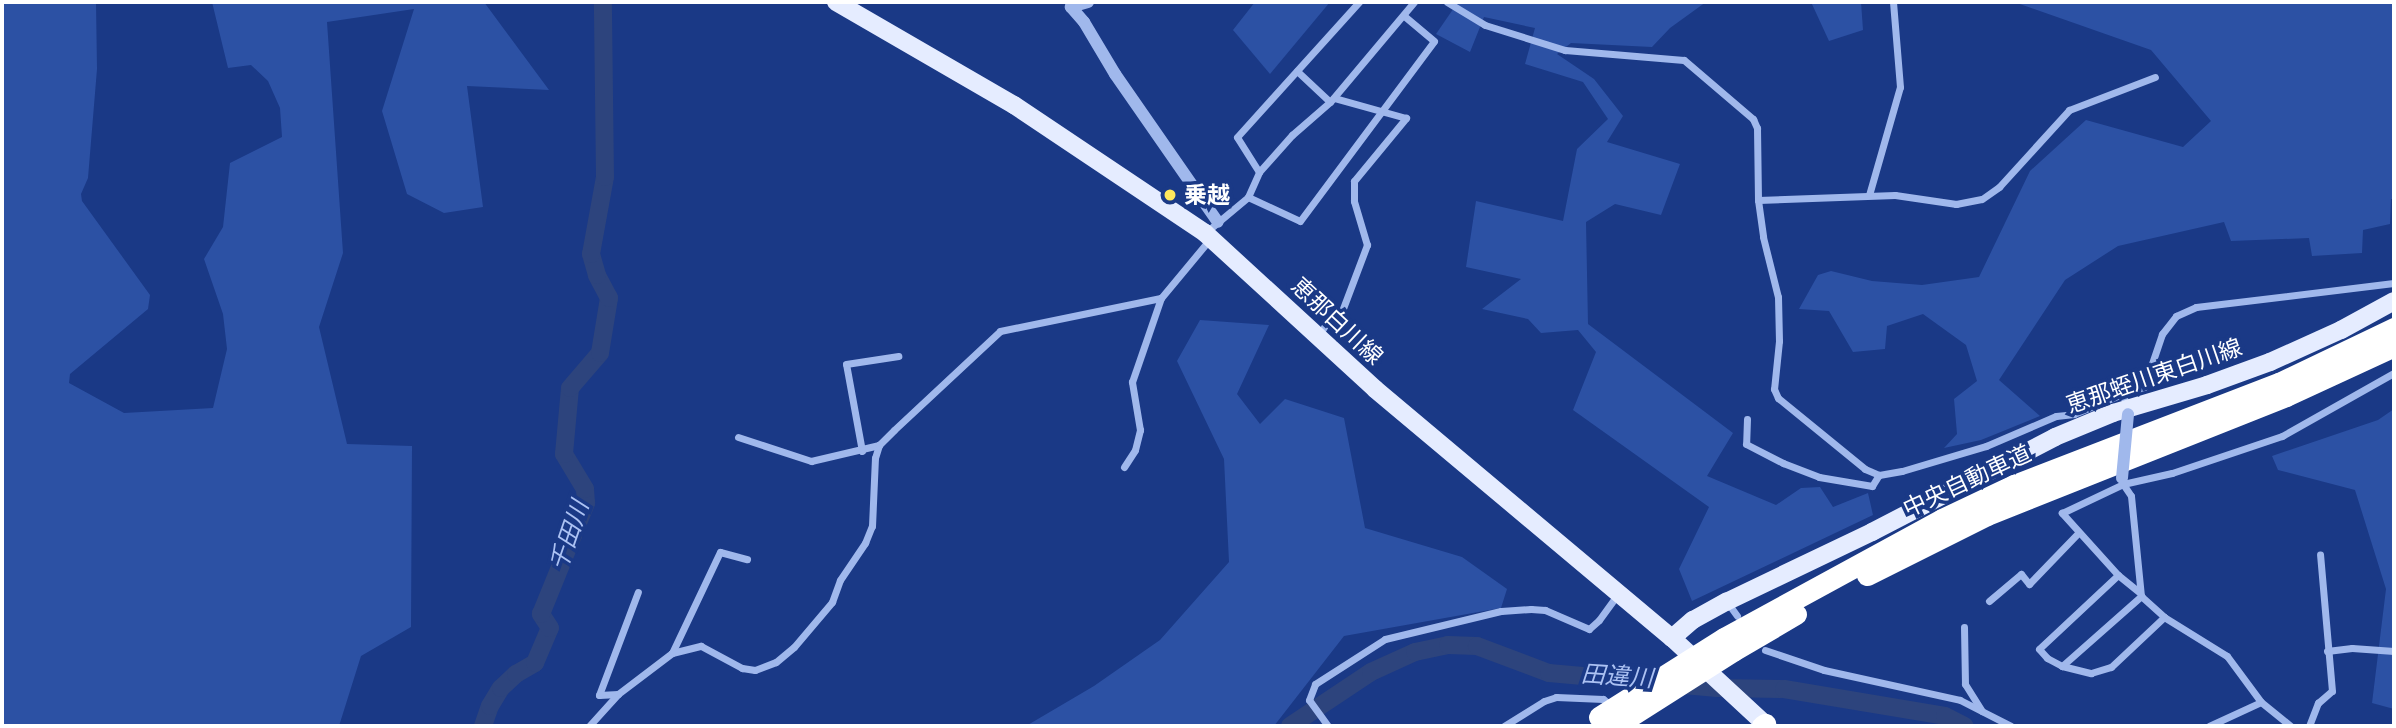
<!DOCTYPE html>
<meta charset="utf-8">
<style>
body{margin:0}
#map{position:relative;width:2396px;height:728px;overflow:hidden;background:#1a3986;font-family:Rubik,"Noto Sans JP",sans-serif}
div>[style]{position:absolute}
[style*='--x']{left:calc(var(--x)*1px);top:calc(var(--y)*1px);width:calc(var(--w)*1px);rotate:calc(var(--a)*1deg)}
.green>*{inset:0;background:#2c51a4}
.river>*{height:18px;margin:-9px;padding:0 9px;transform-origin:9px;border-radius:9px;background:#2d447d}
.minor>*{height:7px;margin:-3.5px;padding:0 3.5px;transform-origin:3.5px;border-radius:3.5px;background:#a0b8ec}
.tertiary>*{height:12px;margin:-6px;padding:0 6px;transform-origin:6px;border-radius:6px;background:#a0b8ec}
.primary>*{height:18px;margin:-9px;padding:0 9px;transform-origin:9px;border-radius:9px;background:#e5ecff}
.motorway>*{height:21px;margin:-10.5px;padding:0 10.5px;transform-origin:10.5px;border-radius:10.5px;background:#fff}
.tertiary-bridge>*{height:12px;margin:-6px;padding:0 6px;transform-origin:6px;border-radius:6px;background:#a0b8ec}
.motorway-bridge>*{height:21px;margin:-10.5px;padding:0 10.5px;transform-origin:10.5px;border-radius:10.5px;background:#fff}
.dots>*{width:19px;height:19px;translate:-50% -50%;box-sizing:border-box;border:4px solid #1a3986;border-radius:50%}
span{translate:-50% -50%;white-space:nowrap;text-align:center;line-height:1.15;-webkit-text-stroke:7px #1a3986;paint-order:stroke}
.poi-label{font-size:23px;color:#fff;font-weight:700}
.left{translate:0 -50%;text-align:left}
.street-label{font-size:23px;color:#fff}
.water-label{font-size:24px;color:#acc2f3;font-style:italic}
.frame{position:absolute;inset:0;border:4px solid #fff;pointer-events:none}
</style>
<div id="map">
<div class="green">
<i style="clip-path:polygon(2px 2px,96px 2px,97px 69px,88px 178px,81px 194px,82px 201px,150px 295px,148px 309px,70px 374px,69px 383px,124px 413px,213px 408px,227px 349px,223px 314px,204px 259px,223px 227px,230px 163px,282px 137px,280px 108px,268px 81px,251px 65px,228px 68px,212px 2px,484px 2px,549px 90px,467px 86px,483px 207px,444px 213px,407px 194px,382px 111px,414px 9px,327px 22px,343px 253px,319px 327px,347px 444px,412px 446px,411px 627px,361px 656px,339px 726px,2px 726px)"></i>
<i style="clip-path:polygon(1255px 2px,1330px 2px,1270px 74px,1233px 30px)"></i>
<i style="clip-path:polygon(1458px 2px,1706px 2px,1670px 28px,1652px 47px,1571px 43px,1557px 54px,1594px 79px,1623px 116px,1607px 142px,1680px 164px,1661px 215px,1615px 204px,1586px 222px,1588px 324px,1733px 433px,1707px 476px,1776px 505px,1801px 488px,1820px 487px,1833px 507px,1868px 493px,1873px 515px,1692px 601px,1679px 569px,1709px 507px,1573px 410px,1596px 352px,1578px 330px,1541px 333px,1528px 319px,1482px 309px,1521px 279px,1466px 267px,1476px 201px,1563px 221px,1577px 149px,1608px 119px,1583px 82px,1525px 64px,1535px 28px,1484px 17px,1470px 52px,1436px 34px)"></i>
<i style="clip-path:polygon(1811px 2px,1861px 2px,1863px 30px,1829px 41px)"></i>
<i style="clip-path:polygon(2014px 2px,2394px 2px,2394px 199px,2391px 199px,2390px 224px,2363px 230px,2362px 253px,2312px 256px,2309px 238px,2231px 241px,2224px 222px,2118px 246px,2065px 280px,1999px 380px,2040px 416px,1981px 440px,1944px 448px,1957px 434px,1954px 399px,1977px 381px,1966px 345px,1923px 314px,1887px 326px,1885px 349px,1853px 352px,1829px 311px,1799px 309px,1818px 275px,1831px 271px,1872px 281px,1922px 285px,1979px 277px,2030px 171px,2086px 120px,2183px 147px,2211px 121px,2151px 50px)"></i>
<i style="clip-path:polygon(1200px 320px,1269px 325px,1237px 394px,1260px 424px,1285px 399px,1344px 418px,1365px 528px,1462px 557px,1507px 589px,1501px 608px,1344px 636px,1274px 726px,1026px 726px,1094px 686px,1160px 640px,1229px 562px,1224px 459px,1177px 361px)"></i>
<i style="clip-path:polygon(2394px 409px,2394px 709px,2372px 703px,2386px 589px,2355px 490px,2278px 470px,2272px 456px,2378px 420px)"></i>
</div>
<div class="river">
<i style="--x:483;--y:726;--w:21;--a:-71"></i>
<i style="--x:490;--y:706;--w:21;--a:-59"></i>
<i style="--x:501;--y:688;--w:21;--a:-43"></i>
<i style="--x:516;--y:674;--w:22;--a:-30"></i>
<i style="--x:535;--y:663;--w:38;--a:-67"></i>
<i style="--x:550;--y:628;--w:17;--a:-123"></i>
<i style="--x:541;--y:614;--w:120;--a:-67.9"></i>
<i style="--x:586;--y:503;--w:14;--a:-94"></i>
<i style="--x:585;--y:489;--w:41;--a:-121"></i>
<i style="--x:564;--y:454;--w:66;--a:-84.8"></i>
<i style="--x:570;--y:388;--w:46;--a:-49.4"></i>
<i style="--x:600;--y:353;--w:56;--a:-80.7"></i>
<i style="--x:609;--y:298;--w:26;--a:-118"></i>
<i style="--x:597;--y:275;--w:22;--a:-106"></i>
<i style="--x:591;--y:254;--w:78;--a:-79.7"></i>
<i style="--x:605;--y:177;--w:175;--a:-90.7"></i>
<i style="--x:1290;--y:726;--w:97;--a:-33.7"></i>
<i style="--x:1371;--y:672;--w:48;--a:-24.4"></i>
<i style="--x:1415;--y:652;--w:34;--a:-12"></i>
<i style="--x:1448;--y:645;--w:29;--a:2"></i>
<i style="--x:1477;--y:646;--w:77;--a:20.6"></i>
<i style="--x:1549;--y:673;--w:169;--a:5.1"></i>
<i style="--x:1717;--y:688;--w:67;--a:0.9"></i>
<i style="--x:1784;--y:689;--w:163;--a:9.5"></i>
<i style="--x:1945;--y:716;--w:22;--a:27"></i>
</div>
<div class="minor">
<i style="--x:1447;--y:2;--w:44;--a:31.2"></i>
<i style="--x:1485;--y:25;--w:84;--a:17.4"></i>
<i style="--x:1565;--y:50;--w:119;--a:4.8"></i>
<i style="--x:1684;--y:60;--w:91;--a:40.5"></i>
<i style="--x:1753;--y:119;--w:10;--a:66"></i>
<i style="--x:1757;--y:128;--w:72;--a:89.2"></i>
<i style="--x:1758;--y:200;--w:37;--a:82"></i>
<i style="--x:1763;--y:237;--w:62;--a:76"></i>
<i style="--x:1778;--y:297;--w:44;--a:88.7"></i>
<i style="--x:1779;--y:341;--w:48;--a:95.9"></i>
<i style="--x:1774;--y:389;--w:10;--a:66"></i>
<i style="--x:1778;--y:398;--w:112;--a:39.2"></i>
<i style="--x:1865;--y:469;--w:15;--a:23"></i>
<i style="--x:1879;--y:475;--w:23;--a:-10"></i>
<i style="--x:1902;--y:471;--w:88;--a:-16.6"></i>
<i style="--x:1986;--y:446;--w:76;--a:-23.2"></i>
<i style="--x:2056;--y:416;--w:18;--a:-6"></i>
<i style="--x:2074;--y:414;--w:52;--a:-22.6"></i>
<i style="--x:2122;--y:394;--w:14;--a:65"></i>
<i style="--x:1297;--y:71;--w:45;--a:43.2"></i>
<i style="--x:1259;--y:172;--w:41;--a:-122.2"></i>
<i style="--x:1237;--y:137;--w:182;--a:-47.9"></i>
<i style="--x:1869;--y:195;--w:112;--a:-74"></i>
<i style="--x:1900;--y:87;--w:85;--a:-94.7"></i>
<i style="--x:1248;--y:197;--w:57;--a:24.8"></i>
<i style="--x:1300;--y:221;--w:224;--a:-53.3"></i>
<i style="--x:1434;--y:41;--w:40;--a:-140"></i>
<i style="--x:1758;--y:200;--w:137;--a:-2.1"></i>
<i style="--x:1895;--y:195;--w:62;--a:8.4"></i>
<i style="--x:1956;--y:204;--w:26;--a:-11"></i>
<i style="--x:1982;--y:199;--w:21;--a:-35"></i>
<i style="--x:1999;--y:187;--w:104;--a:-47.7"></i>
<i style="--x:2069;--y:110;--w:92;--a:-21"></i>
<i style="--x:1205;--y:233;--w:56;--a:-39.9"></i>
<i style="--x:1248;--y:197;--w:27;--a:-66"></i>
<i style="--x:1259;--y:172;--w:50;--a:-48.3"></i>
<i style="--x:1292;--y:135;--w:50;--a:-41"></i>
<i style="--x:1330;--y:102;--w:131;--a:-50"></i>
<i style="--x:1319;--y:335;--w:25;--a:-58"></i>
<i style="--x:1332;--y:314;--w:10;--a:-17"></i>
<i style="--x:1342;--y:311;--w:71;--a:-69.3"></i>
<i style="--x:1367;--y:245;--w:46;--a:-106.5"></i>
<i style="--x:1354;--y:201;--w:20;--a:-90"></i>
<i style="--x:1354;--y:181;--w:82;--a:-50.5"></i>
<i style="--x:1406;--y:118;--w:75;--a:-164.5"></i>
<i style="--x:2122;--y:394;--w:23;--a:-18"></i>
<i style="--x:2144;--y:387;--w:56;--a:-71.2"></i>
<i style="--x:2162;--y:334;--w:23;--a:-52"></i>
<i style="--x:2176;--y:316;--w:22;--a:-24"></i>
<i style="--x:2196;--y:307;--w:199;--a:-6.9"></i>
<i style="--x:1747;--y:419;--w:25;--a:92"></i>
<i style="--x:1746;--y:444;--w:42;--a:27.2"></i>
<i style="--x:1783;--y:463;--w:39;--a:21"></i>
<i style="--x:1819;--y:477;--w:54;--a:9.6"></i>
<i style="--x:1872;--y:486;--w:13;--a:-58"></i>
<i style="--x:738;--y:437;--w:77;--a:18.2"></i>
<i style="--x:811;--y:461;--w:70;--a:-13.2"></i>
<i style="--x:862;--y:451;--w:88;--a:-100.4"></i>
<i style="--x:846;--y:364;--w:53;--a:-8.7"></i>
<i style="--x:1124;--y:467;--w:20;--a:-57"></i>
<i style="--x:1135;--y:450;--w:21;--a:-76"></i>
<i style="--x:1140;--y:430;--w:49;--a:-99.5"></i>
<i style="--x:1132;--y:382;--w:89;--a:-71"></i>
<i style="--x:2123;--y:484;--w:14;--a:56"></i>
<i style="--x:2131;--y:496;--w:100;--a:84.3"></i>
<i style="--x:2141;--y:596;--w:31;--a:42"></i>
<i style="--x:2164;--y:617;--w:74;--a:31.8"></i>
<i style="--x:2227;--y:656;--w:57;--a:53.5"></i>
<i style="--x:2261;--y:702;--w:38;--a:39"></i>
<i style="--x:2118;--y:575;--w:108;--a:136.9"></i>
<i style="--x:2039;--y:649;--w:12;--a:48"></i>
<i style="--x:2047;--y:658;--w:17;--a:28"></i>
<i style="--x:2062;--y:666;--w:30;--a:14"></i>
<i style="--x:2091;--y:673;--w:21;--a:-17"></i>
<i style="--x:2111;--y:667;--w:73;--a:-43.3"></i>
<i style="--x:2139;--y:592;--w:27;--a:-141"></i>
<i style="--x:2118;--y:575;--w:84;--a:-132.1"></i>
<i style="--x:2062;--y:513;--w:68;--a:-25.4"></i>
<i style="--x:2123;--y:484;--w:50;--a:-12.7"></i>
<i style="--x:2172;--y:473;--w:116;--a:-18.6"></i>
<i style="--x:2282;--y:436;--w:129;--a:-29.4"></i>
<i style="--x:1989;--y:601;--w:42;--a:-40.2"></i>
<i style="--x:2021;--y:574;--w:13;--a:51"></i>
<i style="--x:2029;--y:584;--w:71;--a:-46.1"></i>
<i style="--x:1727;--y:602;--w:17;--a:54"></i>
<i style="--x:1964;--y:627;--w:57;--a:89"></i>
<i style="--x:1965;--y:684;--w:32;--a:58"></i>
<i style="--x:1765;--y:650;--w:62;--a:18.7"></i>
<i style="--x:1824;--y:670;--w:139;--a:12.4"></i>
<i style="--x:1960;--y:700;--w:57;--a:27"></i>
<i style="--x:2327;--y:651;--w:25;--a:-7"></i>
<i style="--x:2352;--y:648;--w:42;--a:4.1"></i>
<i style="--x:672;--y:653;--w:112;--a:-64.6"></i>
<i style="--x:720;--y:552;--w:28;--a:15"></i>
<i style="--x:2062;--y:666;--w:106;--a:-41.5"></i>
<i style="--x:618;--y:694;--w:19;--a:177"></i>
<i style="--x:599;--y:695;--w:110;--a:-69.3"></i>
<i style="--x:589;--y:726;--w:43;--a:-47.8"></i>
<i style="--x:618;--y:694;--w:68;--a:-37.2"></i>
<i style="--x:672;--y:653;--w:30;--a:-14"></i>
<i style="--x:701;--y:646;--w:47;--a:28.2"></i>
<i style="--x:742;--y:668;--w:13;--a:9"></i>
<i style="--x:755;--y:670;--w:22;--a:-21"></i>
<i style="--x:776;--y:662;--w:23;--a:-40"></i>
<i style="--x:794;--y:647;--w:59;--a:-49.8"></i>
<i style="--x:832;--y:602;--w:23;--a:-70"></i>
<i style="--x:840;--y:580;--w:45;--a:-56"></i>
<i style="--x:865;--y:543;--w:18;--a:-68"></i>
<i style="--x:872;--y:526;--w:68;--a:-87.5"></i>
<i style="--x:875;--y:458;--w:14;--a:-73"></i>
<i style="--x:879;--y:445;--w:21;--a:-45"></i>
<i style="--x:894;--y:430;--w:145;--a:-43"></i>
<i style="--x:1000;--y:331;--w:164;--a:-11.6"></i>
<i style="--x:1161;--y:298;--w:77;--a:-50.3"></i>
<i style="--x:1328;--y:726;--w:32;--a:-126"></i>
<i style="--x:1309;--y:700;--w:17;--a:-69"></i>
<i style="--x:1315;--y:684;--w:83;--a:-32.7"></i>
<i style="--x:1385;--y:639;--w:119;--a:-13.6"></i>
<i style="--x:1501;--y:611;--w:30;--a:-4"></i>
<i style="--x:1531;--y:609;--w:14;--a:4"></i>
<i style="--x:1545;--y:610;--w:48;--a:23.4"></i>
<i style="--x:1589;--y:629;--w:13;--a:-42"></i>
<i style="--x:1599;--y:620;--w:32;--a:-54"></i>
<i style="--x:1504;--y:726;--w:47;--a:-32"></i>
<i style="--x:1544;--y:701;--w:13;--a:-18"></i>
<i style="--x:1556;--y:697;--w:47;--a:2.4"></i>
<i style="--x:1603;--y:699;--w:11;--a:38"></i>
<i style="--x:2209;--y:726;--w:57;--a:-24.8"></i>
<i style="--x:2309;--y:726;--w:25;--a:-69"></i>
<i style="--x:2318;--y:703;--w:18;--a:-41"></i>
<i style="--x:2332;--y:691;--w:137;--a:-95"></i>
</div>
<div class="tertiary">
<i style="--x:1088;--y:2;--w:18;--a:164"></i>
<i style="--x:1071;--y:7;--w:20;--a:49"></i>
<i style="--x:1084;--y:22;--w:61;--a:59.2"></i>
<i style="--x:1115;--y:74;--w:180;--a:55.2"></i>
</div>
<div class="primary">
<i style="--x:836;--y:2;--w:206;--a:30.1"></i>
<i style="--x:1014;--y:105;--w:230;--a:33.8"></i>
<i style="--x:1205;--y:233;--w:231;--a:42.5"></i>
<i style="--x:1375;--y:389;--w:388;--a:40"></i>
<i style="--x:1672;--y:638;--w:129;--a:42.8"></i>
<i style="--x:1672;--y:638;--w:28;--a:-41"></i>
<i style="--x:1693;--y:620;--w:38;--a:-29"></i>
<i style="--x:1726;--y:602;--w:162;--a:-25.6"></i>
<i style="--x:1872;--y:532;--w:206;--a:-27.4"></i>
<i style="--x:2055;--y:437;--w:63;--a:-22.5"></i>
<i style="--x:2113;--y:413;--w:98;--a:-16.6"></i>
<i style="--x:2207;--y:385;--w:67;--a:-20.1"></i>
<i style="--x:2270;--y:362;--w:78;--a:-24.3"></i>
<i style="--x:2341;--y:330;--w:60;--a:-28.7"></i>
</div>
<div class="motorway">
<i style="--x:1867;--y:575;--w:134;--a:-26.6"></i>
<i style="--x:1987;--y:515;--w:322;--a:-21.7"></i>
<i style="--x:2286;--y:396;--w:119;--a:-24.8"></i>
<i style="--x:1724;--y:638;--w:248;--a:-28.6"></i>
<i style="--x:1942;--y:519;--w:80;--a:-25.3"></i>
<i style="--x:2014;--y:485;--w:284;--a:-21.1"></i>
<i style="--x:2279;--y:383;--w:127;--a:-25.6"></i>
<i style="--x:1733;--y:651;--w:73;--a:-30.4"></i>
<i style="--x:1762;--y:726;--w:4;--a:-34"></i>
</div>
<div class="tertiary-bridge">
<i style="--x:2122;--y:478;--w:64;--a:-84.6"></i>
</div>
<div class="motorway-bridge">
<i style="--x:1599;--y:717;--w:148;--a:-32.3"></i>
<i style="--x:1615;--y:726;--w:140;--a:-32.4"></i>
</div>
<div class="dots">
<i style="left:1170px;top:195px;background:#ffe75c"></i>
</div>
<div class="poi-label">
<span class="left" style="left:1184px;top:195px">乗越</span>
</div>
<div class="street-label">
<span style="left:1337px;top:321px;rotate:43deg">恵那白川線</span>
<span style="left:2154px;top:376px;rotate:-19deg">恵那蛭川東白川線</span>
<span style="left:1967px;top:481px;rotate:-25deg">中央自動車道</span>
</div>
<div class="water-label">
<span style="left:570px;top:536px;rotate:-71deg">千田川</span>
<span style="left:1617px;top:677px;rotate:4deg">田違川</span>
</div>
<div class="frame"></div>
</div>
